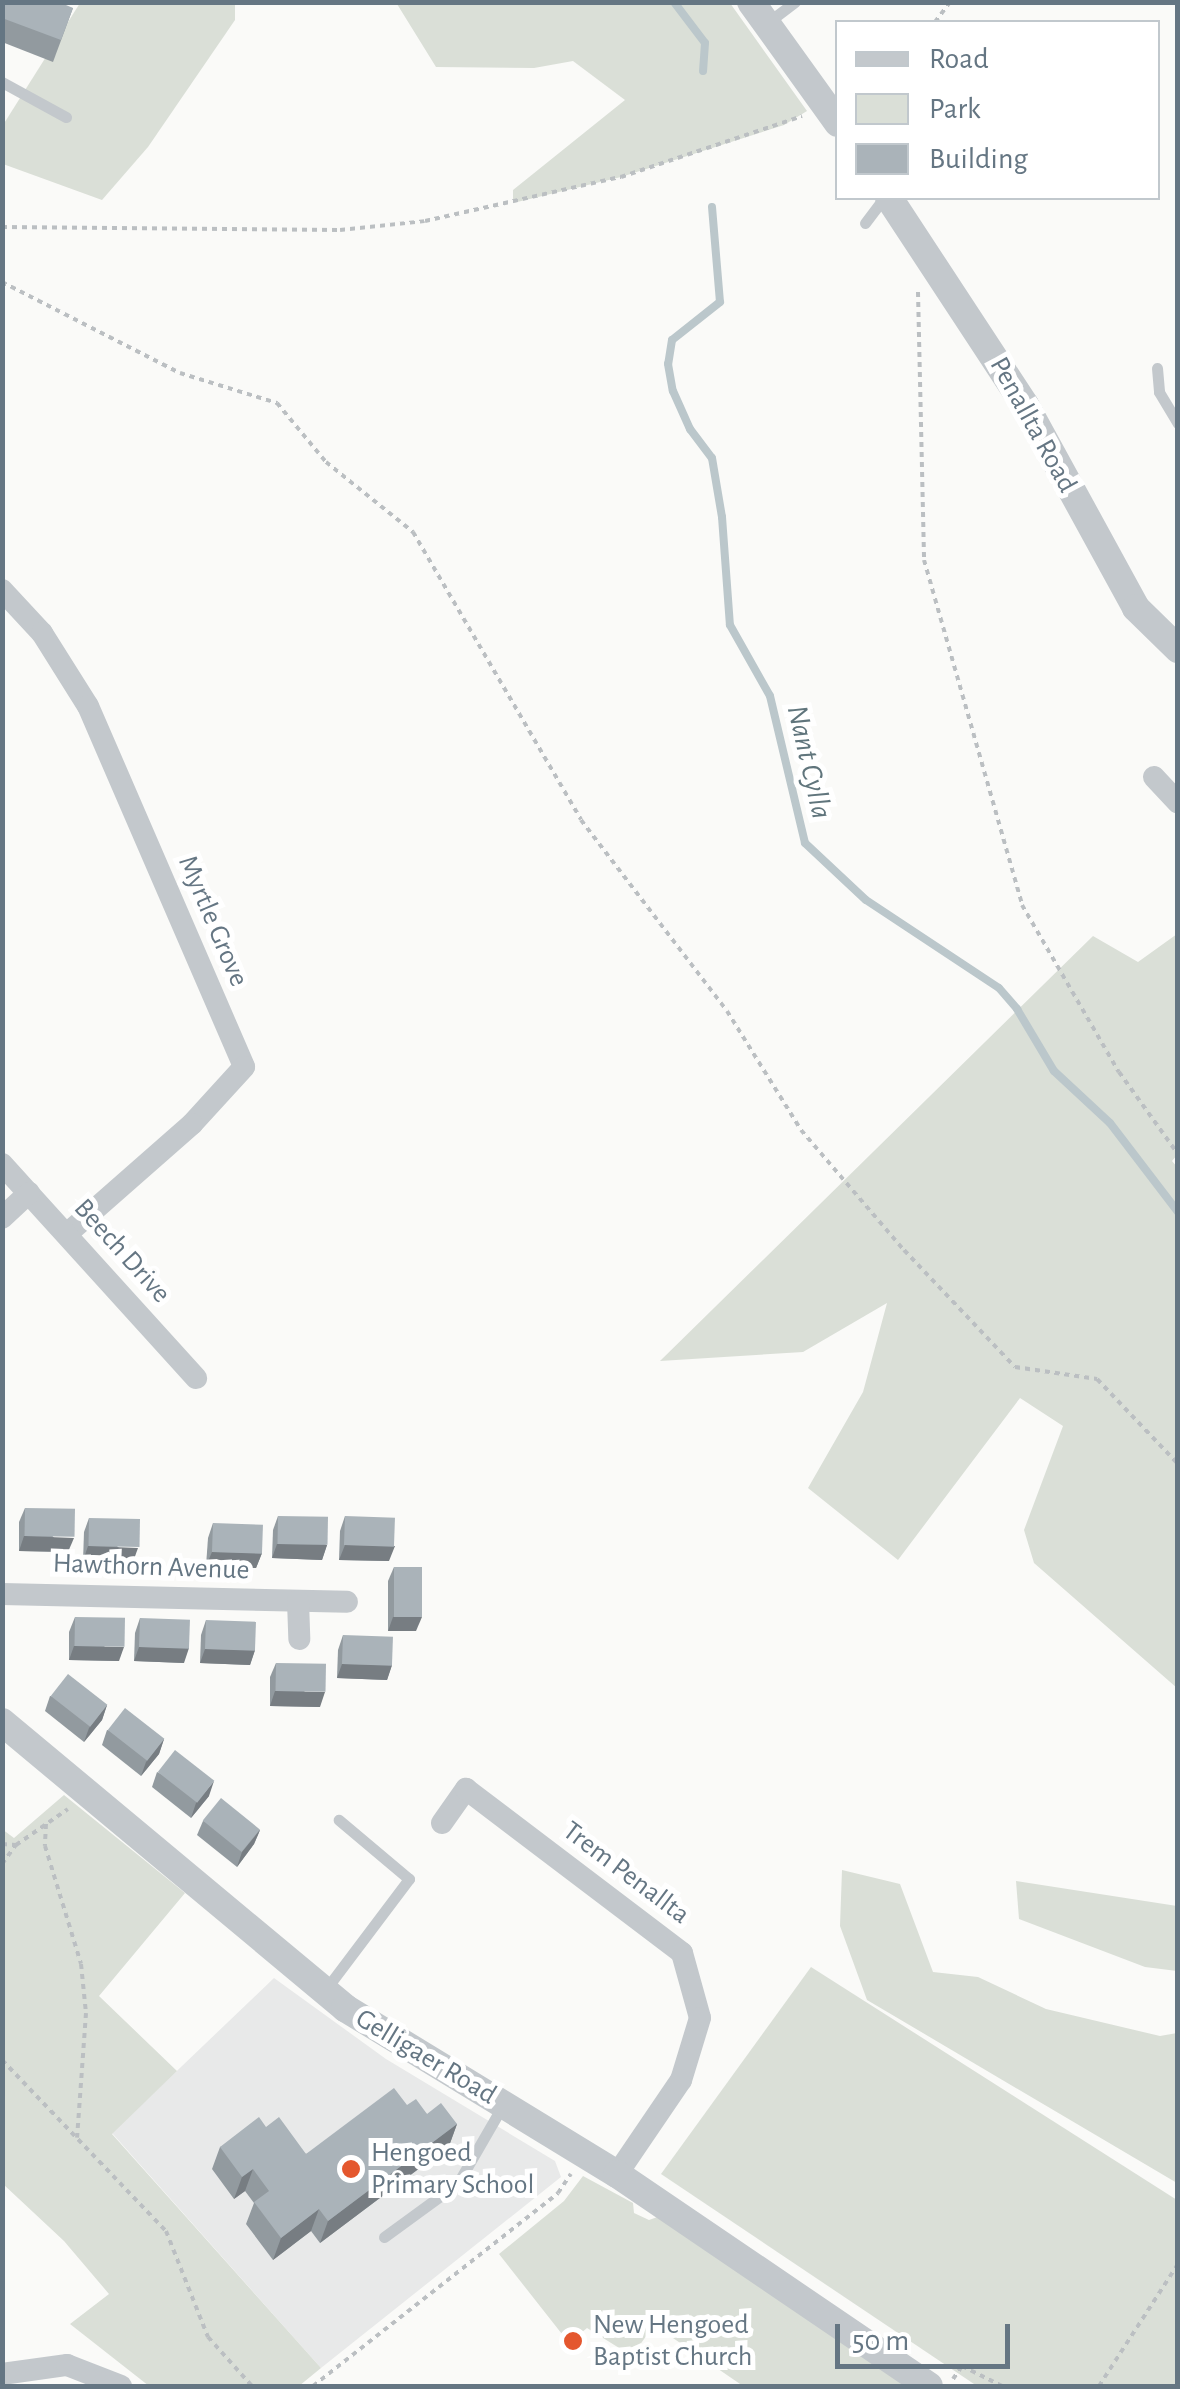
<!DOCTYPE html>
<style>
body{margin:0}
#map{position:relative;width:1180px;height:2389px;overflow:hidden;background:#fafaf8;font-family:"Alegreya Sans",sans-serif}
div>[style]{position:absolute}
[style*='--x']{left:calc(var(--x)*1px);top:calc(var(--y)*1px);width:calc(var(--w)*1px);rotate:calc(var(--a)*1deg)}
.built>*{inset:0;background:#e8e9e9}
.green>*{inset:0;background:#dadfd7}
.stream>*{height:8px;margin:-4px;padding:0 4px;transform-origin:4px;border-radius:4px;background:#bbc7cb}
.path>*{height:4px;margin-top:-2px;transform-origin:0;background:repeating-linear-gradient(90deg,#bbbfc2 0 5px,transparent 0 10px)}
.service>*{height:11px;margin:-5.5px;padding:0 5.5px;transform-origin:5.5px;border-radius:5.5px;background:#c3c8cc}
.minor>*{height:22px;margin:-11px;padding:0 11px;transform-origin:11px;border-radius:11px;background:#c3c8cc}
.tertiary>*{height:28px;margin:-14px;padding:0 14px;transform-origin:14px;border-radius:14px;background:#c3c8cc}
.tertiary-bridge>*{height:28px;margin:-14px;padding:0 14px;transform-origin:14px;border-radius:14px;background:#c3c8cc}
.wall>*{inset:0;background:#929a9f}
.shaded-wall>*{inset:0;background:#777d82}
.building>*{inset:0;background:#aab3b9;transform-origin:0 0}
.dots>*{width:28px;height:28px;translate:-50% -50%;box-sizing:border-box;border:5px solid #fff;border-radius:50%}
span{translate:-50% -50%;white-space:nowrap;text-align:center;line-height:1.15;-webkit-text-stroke:10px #fff;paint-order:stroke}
.street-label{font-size:28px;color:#657683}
.poi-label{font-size:28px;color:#657683}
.left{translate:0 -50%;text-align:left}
.water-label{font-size:30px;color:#60757c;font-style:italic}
.frame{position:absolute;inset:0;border:5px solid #657683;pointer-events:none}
.legend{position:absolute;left:835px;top:20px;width:325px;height:180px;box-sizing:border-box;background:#fff;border:2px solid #c1c8cd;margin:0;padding:12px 18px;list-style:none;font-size:30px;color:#657683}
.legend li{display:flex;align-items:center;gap:20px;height:50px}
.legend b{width:50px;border:2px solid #c1c8cd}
.scale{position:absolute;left:835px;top:2324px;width:175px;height:45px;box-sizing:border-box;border:5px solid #657683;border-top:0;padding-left:12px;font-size:30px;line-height:35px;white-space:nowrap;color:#657683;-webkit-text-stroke:8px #fff;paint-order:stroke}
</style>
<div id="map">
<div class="built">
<i style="clip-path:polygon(274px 1978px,386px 2059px,555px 2161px,561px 2177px,321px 2368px,112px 2133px)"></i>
</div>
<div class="green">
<i style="clip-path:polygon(80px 3px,235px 3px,235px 20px,148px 147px,102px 200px,3px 164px,3px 125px)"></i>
<i style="clip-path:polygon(730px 3px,807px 111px,784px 125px,621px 177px,513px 203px,513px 190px,625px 100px,573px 61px,534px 68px,436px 67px,397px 4px)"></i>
<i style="clip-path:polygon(1177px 934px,1178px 1154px,1172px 1161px,1178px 1168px,1177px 1688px,1034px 1563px,1024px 1530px,1063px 1426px,1020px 1398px,898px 1560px,808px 1488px,863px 1392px,887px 1303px,803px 1352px,660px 1361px,1093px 936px,1138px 962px)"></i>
<i style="clip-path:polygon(64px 1795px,185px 1893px,99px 1996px,177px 2071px,112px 2134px,321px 2368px,299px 2386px,149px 2386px,70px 2324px,109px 2294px,64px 2241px,3px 2184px,2px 1829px,14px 1838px)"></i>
<i style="clip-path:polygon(842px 1870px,900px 1884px,933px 1972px,978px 1977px,1046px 2009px,1160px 2036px,1177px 2033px,1177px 2183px,867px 2000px,840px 1926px)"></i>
<i style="clip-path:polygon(1016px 1881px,1177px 1906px,1177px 1971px,1145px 1967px,1019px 1919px)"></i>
<i style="clip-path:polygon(811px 1967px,1177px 2200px,1177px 2386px,977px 2386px,661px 2174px)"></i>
<i style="clip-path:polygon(583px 2176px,633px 2203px,634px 2213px,649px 2220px,663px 2215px,911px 2386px,743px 2386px,654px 2325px,632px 2356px,587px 2328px,569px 2343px,499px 2254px,564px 2201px)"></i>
</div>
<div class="stream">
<i style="--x:674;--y:2;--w:51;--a:52.9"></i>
<i style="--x:705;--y:43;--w:28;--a:94"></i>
<i style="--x:712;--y:207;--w:95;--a:85.2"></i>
<i style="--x:720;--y:302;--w:61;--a:141.6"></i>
<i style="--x:672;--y:340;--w:24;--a:99"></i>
<i style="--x:668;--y:364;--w:27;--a:80"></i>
<i style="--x:673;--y:391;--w:42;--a:65.9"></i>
<i style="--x:690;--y:429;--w:36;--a:53"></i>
<i style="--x:712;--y:458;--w:60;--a:80.4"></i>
<i style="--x:722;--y:517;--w:108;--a:85.8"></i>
<i style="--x:730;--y:625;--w:81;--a:60.6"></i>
<i style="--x:770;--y:696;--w:151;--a:76.6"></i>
<i style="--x:805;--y:843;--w:83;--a:43.1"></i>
<i style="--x:866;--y:900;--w:159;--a:33.5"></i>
<i style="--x:999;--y:988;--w:28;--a:49"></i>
<i style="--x:1017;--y:1009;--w:72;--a:59.2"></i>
<i style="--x:1054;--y:1071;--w:76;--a:42.9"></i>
<i style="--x:1110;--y:1123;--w:112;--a:52.6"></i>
</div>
<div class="path">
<i style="--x:935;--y:22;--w:25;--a:-53"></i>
<i style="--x:2;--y:227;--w:338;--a:0.5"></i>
<i style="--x:340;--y:230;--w:85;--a:-6"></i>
<i style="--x:425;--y:221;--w:201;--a:-12.7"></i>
<i style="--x:621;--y:177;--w:191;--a:-18.6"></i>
<i style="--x:2;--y:282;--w:200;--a:27.1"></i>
<i style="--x:180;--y:373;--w:102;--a:17.2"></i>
<i style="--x:277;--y:403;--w:77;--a:50.3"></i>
<i style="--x:326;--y:462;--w:112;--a:38.8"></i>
<i style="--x:413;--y:532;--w:333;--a:59.7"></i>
<i style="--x:581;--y:820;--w:240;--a:52.6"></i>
<i style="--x:727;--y:1011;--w:140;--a:58.1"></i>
<i style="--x:801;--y:1130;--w:158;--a:49.4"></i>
<i style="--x:904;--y:1250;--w:161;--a:46.5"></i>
<i style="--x:1015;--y:1367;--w:83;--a:8.3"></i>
<i style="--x:1097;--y:1379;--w:117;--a:46.4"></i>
<i style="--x:918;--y:292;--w:268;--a:88.7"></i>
<i style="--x:924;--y:560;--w:359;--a:74.1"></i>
<i style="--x:1022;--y:905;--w:193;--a:59.9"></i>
<i style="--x:1119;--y:1072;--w:101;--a:54.3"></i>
<i style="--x:46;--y:1824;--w:22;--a:93"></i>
<i style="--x:45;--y:1846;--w:123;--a:73"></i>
<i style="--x:81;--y:1964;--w:49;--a:84.2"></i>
<i style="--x:86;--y:2013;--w:125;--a:94.1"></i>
<i style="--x:2;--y:1844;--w:14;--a:4"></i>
<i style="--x:2;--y:1864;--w:24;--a:-54"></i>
<i style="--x:16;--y:1845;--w:63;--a:-34.7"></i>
<i style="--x:2;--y:2060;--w:237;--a:46.2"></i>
<i style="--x:166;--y:2231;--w:114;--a:68.4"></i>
<i style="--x:208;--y:2337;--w:66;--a:48.1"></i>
<i style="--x:953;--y:2379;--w:16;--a:-55"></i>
<i style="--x:962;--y:2366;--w:45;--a:26.6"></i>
<i style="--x:313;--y:2386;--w:312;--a:-38.2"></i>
<i style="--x:558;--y:2193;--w:23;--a:-56"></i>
<i style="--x:1099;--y:2386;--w:145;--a:-57.1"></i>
</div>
<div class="service">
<i style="--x:767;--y:23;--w:35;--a:-37"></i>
<i style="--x:2;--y:82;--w:73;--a:28.7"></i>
<i style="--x:865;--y:223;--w:31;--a:-53"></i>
<i style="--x:1157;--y:368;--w:24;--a:85"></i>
<i style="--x:1159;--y:392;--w:37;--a:59"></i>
<i style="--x:326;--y:1989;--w:138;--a:-53"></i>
<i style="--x:409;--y:1879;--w:92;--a:-139.9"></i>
<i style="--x:384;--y:2237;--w:92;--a:-36.1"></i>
<i style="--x:458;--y:2183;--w:90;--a:-60"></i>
</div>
<div class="minor">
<i style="--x:2;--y:590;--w:59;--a:47.1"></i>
<i style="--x:42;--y:633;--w:86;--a:57.8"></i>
<i style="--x:88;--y:706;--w:393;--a:66.6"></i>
<i style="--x:244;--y:1067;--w:77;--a:132.4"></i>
<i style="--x:192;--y:1124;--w:167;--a:138.7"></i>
<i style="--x:1154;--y:777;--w:35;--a:47"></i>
<i style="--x:2;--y:1164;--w:289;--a:47.8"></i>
<i style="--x:2;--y:1218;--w:37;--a:-43"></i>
<i style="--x:2;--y:1594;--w:345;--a:1.3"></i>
<i style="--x:298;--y:1601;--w:38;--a:88"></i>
<i style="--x:442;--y:1823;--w:42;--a:-54.8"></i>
<i style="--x:466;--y:1789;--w:271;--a:37.2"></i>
<i style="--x:682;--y:1953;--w:67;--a:74.5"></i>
<i style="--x:700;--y:2018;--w:65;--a:107"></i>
<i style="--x:681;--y:2080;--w:114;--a:124.2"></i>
<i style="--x:2;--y:2374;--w:66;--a:-7.9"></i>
<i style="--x:67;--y:2365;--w:58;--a:21.3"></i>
</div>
<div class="tertiary">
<i style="--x:751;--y:2;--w:149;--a:54.3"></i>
<i style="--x:1025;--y:405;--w:231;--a:61.3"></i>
<i style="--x:1136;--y:608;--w:59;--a:44.3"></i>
<i style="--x:2;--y:1722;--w:447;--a:39.8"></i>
<i style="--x:345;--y:2008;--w:319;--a:31.4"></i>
<i style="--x:617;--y:2174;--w:377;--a:34.2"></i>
</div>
<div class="tertiary-bridge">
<i style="--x:889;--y:198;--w:248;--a:56.7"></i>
</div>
<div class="wall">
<i style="clip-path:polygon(2px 2px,73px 8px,53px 62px,2px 42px)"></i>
<i style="clip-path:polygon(25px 1508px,68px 1552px,19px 1551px,19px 1522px)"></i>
<i style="clip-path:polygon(278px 1516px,327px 1545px,322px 1560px,272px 1558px,273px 1530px)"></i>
<i style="clip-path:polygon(345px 1516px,389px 1561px,339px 1560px,340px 1531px)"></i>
<i style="clip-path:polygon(89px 1518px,133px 1562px,83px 1561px,84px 1532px)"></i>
<i style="clip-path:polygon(213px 1523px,262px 1553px,256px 1568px,206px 1566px,208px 1538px)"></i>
<i style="clip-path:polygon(394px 1567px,416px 1631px,388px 1631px,388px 1581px)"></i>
<i style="clip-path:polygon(75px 1617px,119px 1661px,69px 1660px,69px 1632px)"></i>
<i style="clip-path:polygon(140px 1618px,184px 1663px,134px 1661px,135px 1633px)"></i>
<i style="clip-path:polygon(206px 1620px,255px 1650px,250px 1665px,200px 1663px,201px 1635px)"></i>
<i style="clip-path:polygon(343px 1635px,392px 1665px,387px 1680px,337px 1678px,338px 1650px)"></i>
<i style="clip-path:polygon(276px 1663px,320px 1707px,270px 1706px,270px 1677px)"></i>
<i style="clip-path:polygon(50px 1696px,107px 1705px,102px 1720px,84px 1742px,45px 1711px)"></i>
<i style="clip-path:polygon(107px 1730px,164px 1739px,159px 1754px,141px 1776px,102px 1745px)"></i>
<i style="clip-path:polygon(157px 1772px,209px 1796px,191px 1818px,152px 1787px)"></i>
<i style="clip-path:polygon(203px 1821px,260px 1830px,254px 1844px,237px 1867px,197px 1835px)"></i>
<i style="clip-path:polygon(407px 2105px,427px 2114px,457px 2124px,449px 2146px,320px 2243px,311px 2231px,273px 2260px,246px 2224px,254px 2203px,245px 2191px,234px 2199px,212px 2169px,220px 2147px,266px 2127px,306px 2154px)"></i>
</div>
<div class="shaded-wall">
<i style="clip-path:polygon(24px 1536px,74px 1538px,68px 1552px,19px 1551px)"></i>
<i style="clip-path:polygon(277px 1544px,327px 1545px,322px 1560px,272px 1558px)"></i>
<i style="clip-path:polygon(345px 1545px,395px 1546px,389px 1561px,339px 1560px)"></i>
<i style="clip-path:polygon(88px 1546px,138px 1548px,133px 1562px,83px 1561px)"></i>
<i style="clip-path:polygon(212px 1552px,262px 1553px,256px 1568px,206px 1566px)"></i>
<i style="clip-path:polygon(393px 1617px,422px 1617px,416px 1631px,388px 1631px)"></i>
<i style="clip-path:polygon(74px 1646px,124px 1647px,119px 1661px,69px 1660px)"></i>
<i style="clip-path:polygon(139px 1647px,189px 1648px,184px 1663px,134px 1661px)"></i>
<i style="clip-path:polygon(205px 1649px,255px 1650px,250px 1665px,200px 1663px)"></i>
<i style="clip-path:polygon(342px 1664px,392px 1665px,387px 1680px,337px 1678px)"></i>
<i style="clip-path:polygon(275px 1691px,325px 1692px,320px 1707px,270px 1706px)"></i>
<i style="clip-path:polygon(107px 1705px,102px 1720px,84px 1742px,89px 1728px)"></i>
<i style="clip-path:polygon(164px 1739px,159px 1754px,141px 1776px,146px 1762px)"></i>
<i style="clip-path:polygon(214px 1781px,209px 1796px,191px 1818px,196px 1803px)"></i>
<i style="clip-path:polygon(260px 1830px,254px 1844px,237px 1867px,242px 1852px)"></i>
<i style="clip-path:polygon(457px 2124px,449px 2146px,320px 2243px,328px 2221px)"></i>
<i style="clip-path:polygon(253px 2169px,245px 2191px,234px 2199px,242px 2177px)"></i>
<i style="clip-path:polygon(319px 2209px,311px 2231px,273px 2260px,281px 2238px)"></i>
</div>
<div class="building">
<i style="clip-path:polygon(2px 2px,59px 2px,73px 8px,61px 40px,2px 18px)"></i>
<i style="left:25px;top:1508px;width:50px;height:28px;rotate:1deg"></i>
<i style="left:278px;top:1516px;width:50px;height:28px;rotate:1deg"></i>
<i style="left:345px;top:1516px;width:50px;height:29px;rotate:2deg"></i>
<i style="left:89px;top:1518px;width:51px;height:28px;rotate:1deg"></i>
<i style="left:213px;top:1523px;width:50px;height:29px;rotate:2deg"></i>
<i style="left:394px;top:1567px;width:28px;height:50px"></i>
<i style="left:75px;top:1617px;width:50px;height:29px;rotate:1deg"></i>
<i style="left:140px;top:1618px;width:50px;height:29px;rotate:2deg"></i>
<i style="left:206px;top:1620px;width:50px;height:29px;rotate:2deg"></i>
<i style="left:343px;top:1635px;width:50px;height:29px;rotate:2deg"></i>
<i style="left:276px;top:1663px;width:50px;height:28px;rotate:1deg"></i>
<i style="left:68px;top:1674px;width:50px;height:28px;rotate:38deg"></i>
<i style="left:125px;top:1708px;width:50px;height:28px;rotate:38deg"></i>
<i style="left:175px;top:1750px;width:50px;height:28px;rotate:38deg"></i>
<i style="left:221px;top:1798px;width:50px;height:29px;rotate:39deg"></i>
<i style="clip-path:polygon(394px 2088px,407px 2105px,416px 2099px,427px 2114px,441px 2103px,457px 2124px,328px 2221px,319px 2209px,281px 2238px,254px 2202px,269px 2191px,253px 2169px,242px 2177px,220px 2147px,259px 2117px,266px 2127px,279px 2117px,306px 2154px)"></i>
</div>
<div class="dots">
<i style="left:351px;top:2169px;background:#e4572e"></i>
<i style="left:573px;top:2341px;background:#e4572e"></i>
</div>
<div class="street-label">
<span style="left:1033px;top:425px;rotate:61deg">Penallta Road</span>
<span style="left:213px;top:921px;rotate:67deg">Myrtle Grove</span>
<span style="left:122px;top:1251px;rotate:48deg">Beech Drive</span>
<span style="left:151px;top:1567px;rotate:2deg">Hawthorn Avenue</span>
<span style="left:626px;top:1873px;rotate:37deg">Trem Penallta</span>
<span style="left:426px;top:2057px;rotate:31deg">Gelligaer Road</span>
</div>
<div class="poi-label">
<span class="left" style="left:371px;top:2169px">Hengoed<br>Primary School</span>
<span class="left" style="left:593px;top:2341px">New Hengoed<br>Baptist Church</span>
</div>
<div class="water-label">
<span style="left:809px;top:762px;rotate:77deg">Nant Cylla</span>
</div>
<div class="frame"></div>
<ul class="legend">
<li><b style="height:12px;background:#c3c8cc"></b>Road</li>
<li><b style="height:28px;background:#dadfd7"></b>Park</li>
<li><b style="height:28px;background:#aab3b9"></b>Building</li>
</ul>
<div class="scale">50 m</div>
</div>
